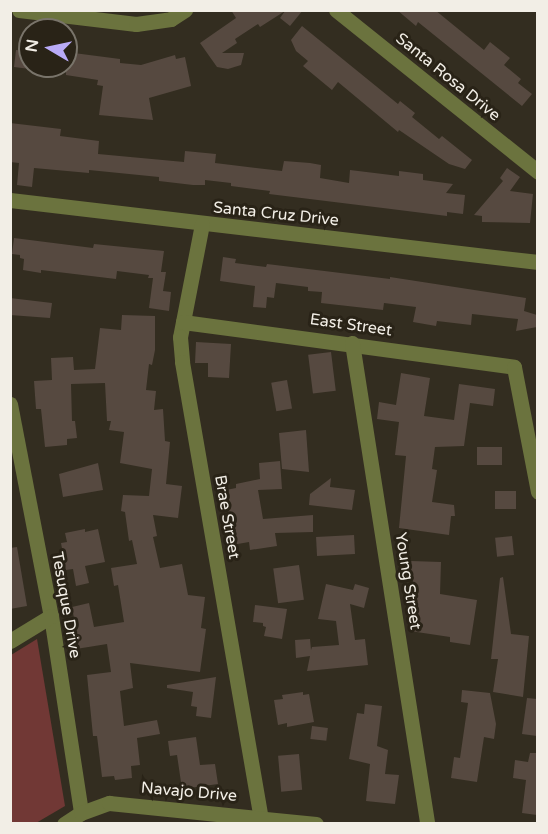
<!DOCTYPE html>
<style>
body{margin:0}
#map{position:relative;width:548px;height:834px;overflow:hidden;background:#332d20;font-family:"Varela Round",sans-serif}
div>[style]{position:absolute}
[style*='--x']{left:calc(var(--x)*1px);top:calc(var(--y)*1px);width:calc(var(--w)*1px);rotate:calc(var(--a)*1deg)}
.green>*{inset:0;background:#713835}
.building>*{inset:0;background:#564940;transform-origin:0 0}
.street>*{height:15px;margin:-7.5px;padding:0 7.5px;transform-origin:7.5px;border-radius:7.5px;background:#6b733e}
span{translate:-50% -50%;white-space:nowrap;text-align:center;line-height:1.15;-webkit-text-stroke:6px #292317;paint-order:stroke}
.street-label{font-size:16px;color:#f2eee6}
.frame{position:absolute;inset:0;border:12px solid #f2eee6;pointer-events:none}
.north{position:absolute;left:18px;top:18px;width:60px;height:60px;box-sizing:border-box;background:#292317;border:2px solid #79746a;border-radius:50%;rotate:279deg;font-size:16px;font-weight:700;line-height:24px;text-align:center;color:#f2eee6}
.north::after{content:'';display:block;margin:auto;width:21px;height:27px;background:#b9abf7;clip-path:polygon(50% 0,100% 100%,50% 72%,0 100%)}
</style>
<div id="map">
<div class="green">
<i style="clip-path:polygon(37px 639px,65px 806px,36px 823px,11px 823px,11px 655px)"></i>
</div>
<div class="building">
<i style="clip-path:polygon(231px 10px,303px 10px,290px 26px,280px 18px,285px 11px,260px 27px,258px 24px,235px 39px,237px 43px,222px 53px,244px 53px,241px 65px,228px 69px,217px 67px,200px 43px,236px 18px)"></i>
<i style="clip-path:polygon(397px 10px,435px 10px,484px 50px,490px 42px,510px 58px,504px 65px,521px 79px,518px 83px,532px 94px,522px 106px,418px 22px,416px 26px)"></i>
<i style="clip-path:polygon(302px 26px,398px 104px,400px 101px,415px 113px,412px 117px,439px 139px,442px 136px,472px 160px,465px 169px,449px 164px,399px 130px,398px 132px,338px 82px,332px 90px,303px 66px,308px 61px,296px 51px,291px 40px)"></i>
<i style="clip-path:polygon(16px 50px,30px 51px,30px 69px,14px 67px)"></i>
<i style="clip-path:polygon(66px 52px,120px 59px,120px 63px,141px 65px,175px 55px,176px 59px,185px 57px,191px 86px,149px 98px,153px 120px,99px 115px,103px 86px,97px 85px,98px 80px,66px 75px)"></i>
<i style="clip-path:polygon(10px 123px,61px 129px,60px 136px,99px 141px,98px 154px,184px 162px,185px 151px,216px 154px,215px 163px,282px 171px,284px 161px,310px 163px,321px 165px,320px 178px,349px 183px,350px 170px,399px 176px,399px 171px,423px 174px,423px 180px,453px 184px,446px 193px,465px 195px,463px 214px,447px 212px,447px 216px,391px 209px,269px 194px,270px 191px,231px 186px,231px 183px,205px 180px,205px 185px,193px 185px,159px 181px,159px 177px,89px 170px,89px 173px,34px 168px,32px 187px,17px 185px,19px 163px,10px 162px)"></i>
<i style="clip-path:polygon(507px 168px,520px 177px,510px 191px,533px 194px,530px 223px,482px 222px,482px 216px,474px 215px,503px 181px,500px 178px)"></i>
<i style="clip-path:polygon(14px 238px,93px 248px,94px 244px,164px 251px,161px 272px,166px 272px,163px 291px,171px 292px,169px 311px,149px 308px,153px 278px,148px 278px,149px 275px,117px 271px,116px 279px,41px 270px,41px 273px,23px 270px,24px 259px,20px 258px,20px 255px,12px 254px)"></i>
<i style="clip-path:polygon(223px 257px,236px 259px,235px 263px,266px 267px,267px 264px,390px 279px,390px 277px,526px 298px,524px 311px,537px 315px,537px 327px,516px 331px,518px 319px,472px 314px,471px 325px,437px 321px,436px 326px,413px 322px,416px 307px,384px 303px,383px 310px,321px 303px,322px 292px,308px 291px,308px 287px,276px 283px,274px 298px,267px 297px,266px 308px,253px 307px,255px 286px,220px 281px)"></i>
<i style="clip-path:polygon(10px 298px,52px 303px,50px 318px,10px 315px)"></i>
<i style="clip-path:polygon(122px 315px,155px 316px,155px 350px,152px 365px,149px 364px,146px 390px,156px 391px,154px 410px,163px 409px,165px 441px,170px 442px,166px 484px,182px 486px,178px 518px,153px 515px,157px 536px,153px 537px,160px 568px,182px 564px,188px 595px,205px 597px,201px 628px,206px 629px,200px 672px,130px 663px,133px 688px,120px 691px,124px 726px,157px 720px,160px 734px,137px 738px,140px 765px,131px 766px,132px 778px,115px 780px,114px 776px,102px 777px,97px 736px,93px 736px,87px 675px,111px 672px,107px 644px,76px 649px,73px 631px,76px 630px,72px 607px,89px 603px,94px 627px,124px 622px,118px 585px,114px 586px,111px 568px,137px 564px,132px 540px,129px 541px,125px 512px,121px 511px,123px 495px,149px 496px,152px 469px,120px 463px,124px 432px,109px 430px,111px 421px,107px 421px,105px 383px,71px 384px,72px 421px,75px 421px,77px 438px,67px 439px,67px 445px,45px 447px,41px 409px,36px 409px,34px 381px,52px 380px,51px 358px,73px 357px,74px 370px,95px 369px,100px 328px,121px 330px)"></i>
<i style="clip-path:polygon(196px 342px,231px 344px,229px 378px,208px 377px,208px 363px,195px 363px)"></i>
<i style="left:331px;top:352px;width:39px;height:23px;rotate:83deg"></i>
<i style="clip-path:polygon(401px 373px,430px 378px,424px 416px,454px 420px,459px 384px,495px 389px,493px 406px,470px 403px,464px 446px,435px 447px,432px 469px,437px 470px,432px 502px,454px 505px,455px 516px,451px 516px,449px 535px,399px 528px,406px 456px,395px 455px,399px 422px,377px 419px,379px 402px,396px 405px)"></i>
<i style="left:287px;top:380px;width:29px;height:16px;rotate:80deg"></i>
<i style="clip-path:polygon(306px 430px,309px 472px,282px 469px,279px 433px)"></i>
<i style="left:477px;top:447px;width:25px;height:18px"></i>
<i style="clip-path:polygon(280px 461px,282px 489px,258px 490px,263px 519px,313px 515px,313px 532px,275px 533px,277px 546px,250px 550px,249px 542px,232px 545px,226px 490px,236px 488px,236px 484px,260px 479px,259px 463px)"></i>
<i style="clip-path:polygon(98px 463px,103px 490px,63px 497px,59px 474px)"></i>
<i style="clip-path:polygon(331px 478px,330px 487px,355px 490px,352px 510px,309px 505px,310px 494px)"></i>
<i style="left:495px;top:491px;width:21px;height:18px"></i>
<i style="clip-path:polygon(85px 529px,85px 532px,98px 529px,105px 562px,85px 566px,89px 583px,76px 586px,73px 569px,66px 570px,61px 543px,67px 542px,65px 533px)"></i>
<i style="left:354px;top:535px;width:19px;height:38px;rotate:87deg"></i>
<i style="left:512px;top:536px;width:19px;height:17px;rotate:84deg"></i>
<i style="clip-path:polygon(17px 547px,27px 606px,10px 609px,10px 548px)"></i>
<i style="clip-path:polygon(411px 561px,441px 562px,440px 594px,477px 600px,470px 645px,450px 642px,450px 637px,410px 631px,412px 617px,408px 616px,413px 580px,411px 579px)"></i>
<i style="left:299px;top:565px;width:35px;height:26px;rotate:82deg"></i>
<i style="clip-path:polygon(503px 577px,511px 634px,529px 636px,523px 697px,493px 692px,498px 659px,491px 659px,500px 578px)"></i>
<i style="clip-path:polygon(326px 584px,353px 590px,355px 584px,369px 588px,364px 608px,350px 604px,355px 640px,365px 639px,368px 665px,307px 671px,310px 656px,296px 658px,295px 640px,310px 639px,311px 650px,312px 647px,339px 645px,336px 621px,318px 619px)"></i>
<i style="clip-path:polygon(255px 605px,287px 609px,282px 639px,264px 636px,266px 627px,263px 626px,263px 623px,253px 622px)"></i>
<i style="clip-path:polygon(216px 677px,211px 718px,196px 716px,197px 707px,191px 706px,193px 692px,167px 688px,167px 685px)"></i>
<i style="clip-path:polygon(462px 690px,490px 693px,496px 724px,494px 739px,484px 737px,477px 782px,451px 778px,454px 757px,460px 758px,468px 703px,461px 702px)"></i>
<i style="clip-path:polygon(303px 692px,303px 695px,309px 694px,314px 722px,287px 727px,287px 723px,278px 725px,274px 700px,283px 699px,282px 695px)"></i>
<i style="clip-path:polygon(527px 698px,537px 699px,537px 736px,522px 734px)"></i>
<i style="clip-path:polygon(365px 704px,382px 706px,377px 746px,388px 750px,385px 774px,399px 775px,395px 804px,366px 801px,370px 764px,349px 759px,357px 713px,364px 714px)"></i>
<i style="left:312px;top:726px;width:16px;height:13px;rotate:7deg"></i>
<i style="clip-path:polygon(196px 737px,200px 765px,215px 764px,218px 784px,182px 789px,177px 755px,170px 756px,168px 741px)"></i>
<i style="clip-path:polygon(530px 753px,537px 753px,537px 815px,522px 813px,526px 780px,513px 778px,515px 760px,528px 762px)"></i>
<i style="left:299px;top:754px;width:36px;height:21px;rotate:85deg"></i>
</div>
<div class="street">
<i style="--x:19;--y:10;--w:118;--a:6.8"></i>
<i style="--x:136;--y:24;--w:35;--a:-8"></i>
<i style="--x:171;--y:19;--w:17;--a:-33"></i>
<i style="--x:336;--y:10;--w:259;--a:38.7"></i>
<i style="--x:10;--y:200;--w:532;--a:6.7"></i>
<i style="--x:202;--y:224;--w:115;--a:101"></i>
<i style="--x:180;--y:337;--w:25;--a:85"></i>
<i style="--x:182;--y:362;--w:462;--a:80.2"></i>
<i style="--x:183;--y:322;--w:334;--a:7.7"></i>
<i style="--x:514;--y:367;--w:127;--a:79.1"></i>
<i style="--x:352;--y:343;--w:487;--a:81.1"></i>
<i style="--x:10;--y:404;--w:216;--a:79.1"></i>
<i style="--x:51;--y:616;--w:199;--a:81.3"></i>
<i style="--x:10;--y:641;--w:48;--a:-31.4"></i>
<i style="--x:64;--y:824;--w:20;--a:-33"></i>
<i style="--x:81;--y:813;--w:30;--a:-20"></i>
<i style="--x:109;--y:803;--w:208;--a:5.8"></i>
</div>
<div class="street-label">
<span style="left:448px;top:77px;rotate:39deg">Santa Rosa Drive</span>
<span style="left:276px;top:214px;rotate:6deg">Santa Cruz Drive</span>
<span style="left:351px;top:325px;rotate:8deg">East Street</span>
<span style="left:227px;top:517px;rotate:80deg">Brae Street</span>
<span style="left:408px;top:581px;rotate:81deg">Young Street</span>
<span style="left:66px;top:605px;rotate:80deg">Tesuque Drive</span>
<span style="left:189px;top:792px;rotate:5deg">Navajo Drive</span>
</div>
<div class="frame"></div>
<div class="north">N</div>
</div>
